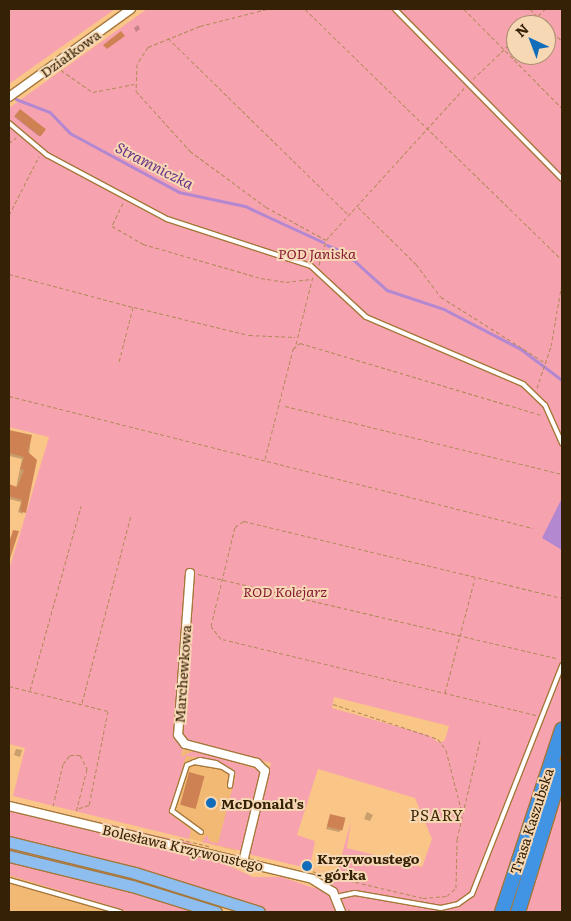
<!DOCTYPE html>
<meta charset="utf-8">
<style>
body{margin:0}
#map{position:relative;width:571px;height:921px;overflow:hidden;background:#fac688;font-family:Literata,serif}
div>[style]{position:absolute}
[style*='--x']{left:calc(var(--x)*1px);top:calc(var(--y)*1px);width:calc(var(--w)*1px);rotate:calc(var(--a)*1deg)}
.built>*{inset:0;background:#f2b975;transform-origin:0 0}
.green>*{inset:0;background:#f7a3af}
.water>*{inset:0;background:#b388d0}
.shadow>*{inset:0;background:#0003;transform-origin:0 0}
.stream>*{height:2.5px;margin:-1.25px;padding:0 1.25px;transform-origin:1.25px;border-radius:1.25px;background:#b388d0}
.building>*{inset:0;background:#ce8254;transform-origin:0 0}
.path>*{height:1px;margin-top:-0.5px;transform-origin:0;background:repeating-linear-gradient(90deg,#b18958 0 4px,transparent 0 6.5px)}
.roads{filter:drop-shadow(1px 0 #a6773a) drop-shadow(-1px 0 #a6773a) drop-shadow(0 1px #a6773a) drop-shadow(0 -1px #a6773a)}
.lane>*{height:4px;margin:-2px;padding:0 2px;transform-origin:2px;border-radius:2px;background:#fff}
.street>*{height:8px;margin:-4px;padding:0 4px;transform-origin:4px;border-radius:4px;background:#fff}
.primary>*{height:11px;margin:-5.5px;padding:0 5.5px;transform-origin:5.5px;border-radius:5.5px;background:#8dbeef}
.highway>*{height:14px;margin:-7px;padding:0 7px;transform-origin:7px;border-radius:7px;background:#4193e4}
.dots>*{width:14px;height:14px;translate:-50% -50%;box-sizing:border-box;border:2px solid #f7d8b4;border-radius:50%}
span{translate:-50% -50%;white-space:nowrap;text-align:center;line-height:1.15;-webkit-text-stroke:4px #f7d8b4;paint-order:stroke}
.street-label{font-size:14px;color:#342106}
.park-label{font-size:14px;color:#851937;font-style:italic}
.poi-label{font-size:14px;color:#342106;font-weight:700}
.left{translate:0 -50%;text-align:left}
.water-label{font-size:15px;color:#693389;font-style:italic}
.neighbourhood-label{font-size:15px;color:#422a08;letter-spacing:1px}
.frame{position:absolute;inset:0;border:10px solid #342106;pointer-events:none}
.north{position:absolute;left:506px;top:15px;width:50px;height:50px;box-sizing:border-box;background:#f7d8b4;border:1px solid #a98f6e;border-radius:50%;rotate:317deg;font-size:14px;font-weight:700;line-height:20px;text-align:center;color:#342106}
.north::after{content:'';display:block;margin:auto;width:18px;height:22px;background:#116cb9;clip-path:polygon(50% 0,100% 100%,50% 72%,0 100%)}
</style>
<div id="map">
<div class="built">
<i style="left:184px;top:747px;width:77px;height:87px;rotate:15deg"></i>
<i style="clip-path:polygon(9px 871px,167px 912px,9px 912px)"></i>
</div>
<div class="green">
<i style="clip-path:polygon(9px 9px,115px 9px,9px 84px)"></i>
<i style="clip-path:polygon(evenodd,147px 9px,562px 9px,562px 912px,266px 912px,174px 879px,9px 837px,9px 809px,215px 859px,253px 877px,282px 877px,314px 888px,340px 877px,336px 876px,351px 821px,347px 848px,422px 867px,432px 839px,415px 798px,318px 769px,297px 835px,315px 841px,310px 868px,333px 874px,248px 854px,271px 763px,185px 741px,181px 734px,194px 570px,188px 570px,175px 731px,184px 745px,181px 757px,195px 750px,262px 771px,242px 851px,202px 842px,207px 835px,210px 842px,218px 843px,236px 775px,232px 768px,203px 758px,186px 756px,169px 813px,191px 830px,189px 839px,13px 796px,25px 748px,9px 744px,9px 570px,49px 437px,9px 427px,9px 108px,147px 9px,516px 25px,546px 25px,546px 55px,516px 55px,516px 25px,147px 9px,334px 697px,449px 726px,445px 740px,440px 743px,428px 735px,332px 708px,334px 697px)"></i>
<i style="clip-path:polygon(77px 816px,154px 835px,193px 843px,188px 845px)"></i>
<i style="clip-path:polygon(9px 847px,134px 877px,245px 912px,9px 851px)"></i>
<i style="clip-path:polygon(9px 860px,130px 890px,204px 912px,130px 912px,9px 875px)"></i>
</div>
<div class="water">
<i style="clip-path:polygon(562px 498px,562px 550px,542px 538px)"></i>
</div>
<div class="shadow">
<i style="clip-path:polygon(138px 25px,140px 29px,136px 32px,134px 28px)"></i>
<i style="left:20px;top:110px;width:31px;height:9px;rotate:38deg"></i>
<i style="clip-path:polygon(9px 431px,31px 436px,23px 514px,18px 512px,21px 502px,9px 499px,9px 486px,16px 488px,22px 459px,9px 456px)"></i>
<i style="clip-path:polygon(14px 531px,18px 531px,9px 562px,9px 540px)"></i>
<i style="clip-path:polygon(16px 749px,22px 750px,20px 757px,14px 755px)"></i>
<i style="clip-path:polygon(367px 812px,373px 815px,370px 821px,364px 819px)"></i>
<i style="clip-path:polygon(331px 816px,341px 830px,339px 832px,326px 829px)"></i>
</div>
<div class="stream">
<i style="--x:16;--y:99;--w:36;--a:21"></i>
<i style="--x:50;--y:112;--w:29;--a:46"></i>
<i style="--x:70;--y:133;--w:124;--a:28.4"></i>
<i style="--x:179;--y:192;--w:67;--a:12"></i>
<i style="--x:245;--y:206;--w:86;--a:24.8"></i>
<i style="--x:327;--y:245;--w:21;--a:23"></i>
<i style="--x:346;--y:253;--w:55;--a:42.1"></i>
<i style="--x:387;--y:290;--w:60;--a:18.4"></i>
<i style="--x:444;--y:309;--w:87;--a:27.5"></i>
<i style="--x:521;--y:349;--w:51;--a:37.1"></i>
</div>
<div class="building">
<i style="clip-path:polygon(121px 31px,125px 36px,107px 49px,103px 45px)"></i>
<i style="left:20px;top:109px;width:33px;height:9px;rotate:38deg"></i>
<i style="clip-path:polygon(9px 430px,32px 435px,28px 452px,37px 460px,26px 513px,20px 511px,22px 500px,9px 496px,9px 484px,17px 487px,24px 470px,20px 469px,24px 457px,9px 453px)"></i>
<i style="clip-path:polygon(13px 530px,19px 531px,10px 558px,9px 544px)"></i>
<i style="left:189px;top:772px;width:16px;height:34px;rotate:15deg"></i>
<i style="left:330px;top:814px;width:16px;height:13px;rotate:14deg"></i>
</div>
<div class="path">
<i style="--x:267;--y:9;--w:69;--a:165.8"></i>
<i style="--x:200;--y:26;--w:56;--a:158"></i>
<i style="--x:148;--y:47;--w:20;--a:123"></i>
<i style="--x:137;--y:64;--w:27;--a:92"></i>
<i style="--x:136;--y:91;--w:81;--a:48"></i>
<i style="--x:190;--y:151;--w:94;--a:36.4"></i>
<i style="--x:266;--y:207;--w:68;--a:28.8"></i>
<i style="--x:305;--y:9;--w:359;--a:44.3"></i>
<i style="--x:464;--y:9;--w:139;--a:45.3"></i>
<i style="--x:530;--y:9;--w:45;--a:45"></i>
<i style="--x:529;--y:25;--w:23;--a:-45"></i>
<i style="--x:168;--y:38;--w:253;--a:44.4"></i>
<i style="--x:61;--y:70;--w:39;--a:35"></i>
<i style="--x:93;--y:92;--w:42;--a:-11"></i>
<i style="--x:473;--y:79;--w:59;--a:-43.6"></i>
<i style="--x:9;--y:143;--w:9;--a:-36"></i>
<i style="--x:123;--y:203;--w:25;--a:116"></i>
<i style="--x:112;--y:226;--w:36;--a:30"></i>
<i style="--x:143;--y:244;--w:123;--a:16.1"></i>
<i style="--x:261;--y:278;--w:25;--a:9"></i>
<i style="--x:286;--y:282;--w:25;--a:-7"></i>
<i style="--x:358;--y:207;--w:81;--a:44.5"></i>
<i style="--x:416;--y:264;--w:41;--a:52.9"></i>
<i style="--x:441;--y:297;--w:124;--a:32.2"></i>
<i style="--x:9;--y:215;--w:66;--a:-63"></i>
<i style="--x:319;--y:265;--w:26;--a:-74"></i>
<i style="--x:326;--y:240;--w:207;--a:-47.7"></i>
<i style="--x:9;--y:274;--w:128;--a:14.9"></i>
<i style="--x:133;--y:307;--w:57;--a:104.3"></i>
<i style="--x:134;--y:307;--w:118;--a:13.7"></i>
<i style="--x:249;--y:335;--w:46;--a:2.5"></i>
<i style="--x:296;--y:344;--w:70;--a:-76"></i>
<i style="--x:537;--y:388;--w:44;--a:-71.6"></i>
<i style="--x:551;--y:346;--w:64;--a:-80.1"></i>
<i style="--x:9;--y:396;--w:540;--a:14.14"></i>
<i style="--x:285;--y:406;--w:285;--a:13.8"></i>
<i style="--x:265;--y:459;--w:114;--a:-75.7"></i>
<i style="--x:293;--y:349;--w:9;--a:-41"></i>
<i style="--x:300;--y:343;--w:252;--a:16.6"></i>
<i style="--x:198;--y:574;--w:371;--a:13.2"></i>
<i style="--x:9;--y:686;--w:102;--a:14.2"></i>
<i style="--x:108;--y:711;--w:96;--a:101.4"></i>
<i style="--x:89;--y:805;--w:13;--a:162"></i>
<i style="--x:30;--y:690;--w:191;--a:-74.5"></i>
<i style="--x:445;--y:693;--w:119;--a:-75.4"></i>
<i style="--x:82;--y:703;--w:194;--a:-75.4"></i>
<i style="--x:333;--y:704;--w:111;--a:18.4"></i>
<i style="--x:438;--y:739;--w:14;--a:54"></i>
<i style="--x:446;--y:750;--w:65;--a:75.7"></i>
<i style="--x:536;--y:715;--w:324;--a:-166.4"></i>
<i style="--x:221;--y:639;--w:16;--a:-128"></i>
<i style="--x:211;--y:626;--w:102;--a:-76.4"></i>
<i style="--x:235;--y:527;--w:11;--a:-34"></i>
<i style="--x:244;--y:521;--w:327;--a:13.6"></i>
<i style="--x:53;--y:806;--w:43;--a:-76.6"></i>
<i style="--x:63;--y:764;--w:11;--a:-52"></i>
<i style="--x:70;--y:755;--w:10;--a:0"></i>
<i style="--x:80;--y:755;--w:16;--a:63"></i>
<i style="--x:87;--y:769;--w:44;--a:104.3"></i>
<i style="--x:180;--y:839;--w:33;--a:14"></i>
<i style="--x:313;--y:871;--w:26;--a:31"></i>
<i style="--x:330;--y:876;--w:97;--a:13.2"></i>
<i style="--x:423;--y:898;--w:24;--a:-5"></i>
<i style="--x:447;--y:896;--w:12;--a:-42"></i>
<i style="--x:456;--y:888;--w:49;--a:-88.8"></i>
<i style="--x:457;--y:839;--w:102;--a:-76.9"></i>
<i style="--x:348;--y:909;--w:4;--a:45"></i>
</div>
<div class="roads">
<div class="lane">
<i style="--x:395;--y:9;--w:238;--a:45.5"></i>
<i style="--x:9;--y:123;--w:50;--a:40.1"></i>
<i style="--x:47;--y:155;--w:136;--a:28.1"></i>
<i style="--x:167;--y:219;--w:151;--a:18.1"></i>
<i style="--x:311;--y:266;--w:75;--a:42.8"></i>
<i style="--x:366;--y:317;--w:171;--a:23.1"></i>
<i style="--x:523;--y:384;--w:30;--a:44"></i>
<i style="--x:545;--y:405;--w:42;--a:65.9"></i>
<i style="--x:194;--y:762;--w:28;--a:10"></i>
<i style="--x:201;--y:832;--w:36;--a:-144"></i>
<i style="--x:172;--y:811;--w:48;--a:-71.9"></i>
<i style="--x:187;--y:765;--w:14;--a:-21"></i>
<i style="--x:200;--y:760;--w:16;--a:11"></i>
<i style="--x:216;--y:763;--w:19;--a:32"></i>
<i style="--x:232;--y:773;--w:13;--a:99"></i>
<i style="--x:9;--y:880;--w:116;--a:16.1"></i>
<i style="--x:336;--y:897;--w:19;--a:-12"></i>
<i style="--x:355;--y:893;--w:87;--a:9.9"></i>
<i style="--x:441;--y:908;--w:17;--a:-13"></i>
<i style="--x:458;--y:904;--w:17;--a:-36"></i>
<i style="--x:472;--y:894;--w:246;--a:-68.5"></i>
</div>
<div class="street">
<i style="--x:9;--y:97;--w:150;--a:-35.8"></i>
<i style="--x:190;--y:573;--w:162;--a:94.2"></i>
<i style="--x:178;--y:735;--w:11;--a:52"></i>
<i style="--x:185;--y:744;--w:74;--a:14.8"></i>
<i style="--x:257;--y:763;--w:11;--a:45"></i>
<i style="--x:265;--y:771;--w:94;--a:103.6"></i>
<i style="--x:9;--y:806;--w:312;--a:13.5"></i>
<i style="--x:312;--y:879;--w:25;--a:32"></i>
<i style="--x:333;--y:892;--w:22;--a:68"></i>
</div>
<div class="primary">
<i style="--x:9;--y:842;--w:130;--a:13.8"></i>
<i style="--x:135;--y:873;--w:130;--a:17.5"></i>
<i style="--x:9;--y:856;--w:127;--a:13.7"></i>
<i style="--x:132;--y:886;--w:88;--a:17.2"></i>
</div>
<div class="highway">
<i style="--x:502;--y:912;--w:192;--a:-71.8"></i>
<i style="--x:518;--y:912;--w:151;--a:-73"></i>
</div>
</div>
<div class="dots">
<i style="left:211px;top:803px;background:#116cb9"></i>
<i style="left:307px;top:866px;background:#116cb9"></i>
</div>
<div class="street-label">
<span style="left:70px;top:53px;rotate:-36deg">Działkowa</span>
<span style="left:182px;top:674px;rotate:-86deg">Marchewkowa</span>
<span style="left:531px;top:821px;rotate:-72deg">Trasa Kaszubska</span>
<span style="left:183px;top:847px;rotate:13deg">Bolesława Krzywoustego</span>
</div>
<div class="park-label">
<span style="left:317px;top:253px">POD Janiska</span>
<span style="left:285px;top:591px">ROD Kolejarz</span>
</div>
<div class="poi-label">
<span class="left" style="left:221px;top:803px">McDonald's</span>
<span class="left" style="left:317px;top:866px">Krzywoustego<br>- górka</span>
</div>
<div class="water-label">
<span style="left:155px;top:165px;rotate:27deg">Stramniczka</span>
</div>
<div class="neighbourhood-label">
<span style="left:437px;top:815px">PSARY</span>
</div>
<div class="frame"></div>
<div class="north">N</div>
</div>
